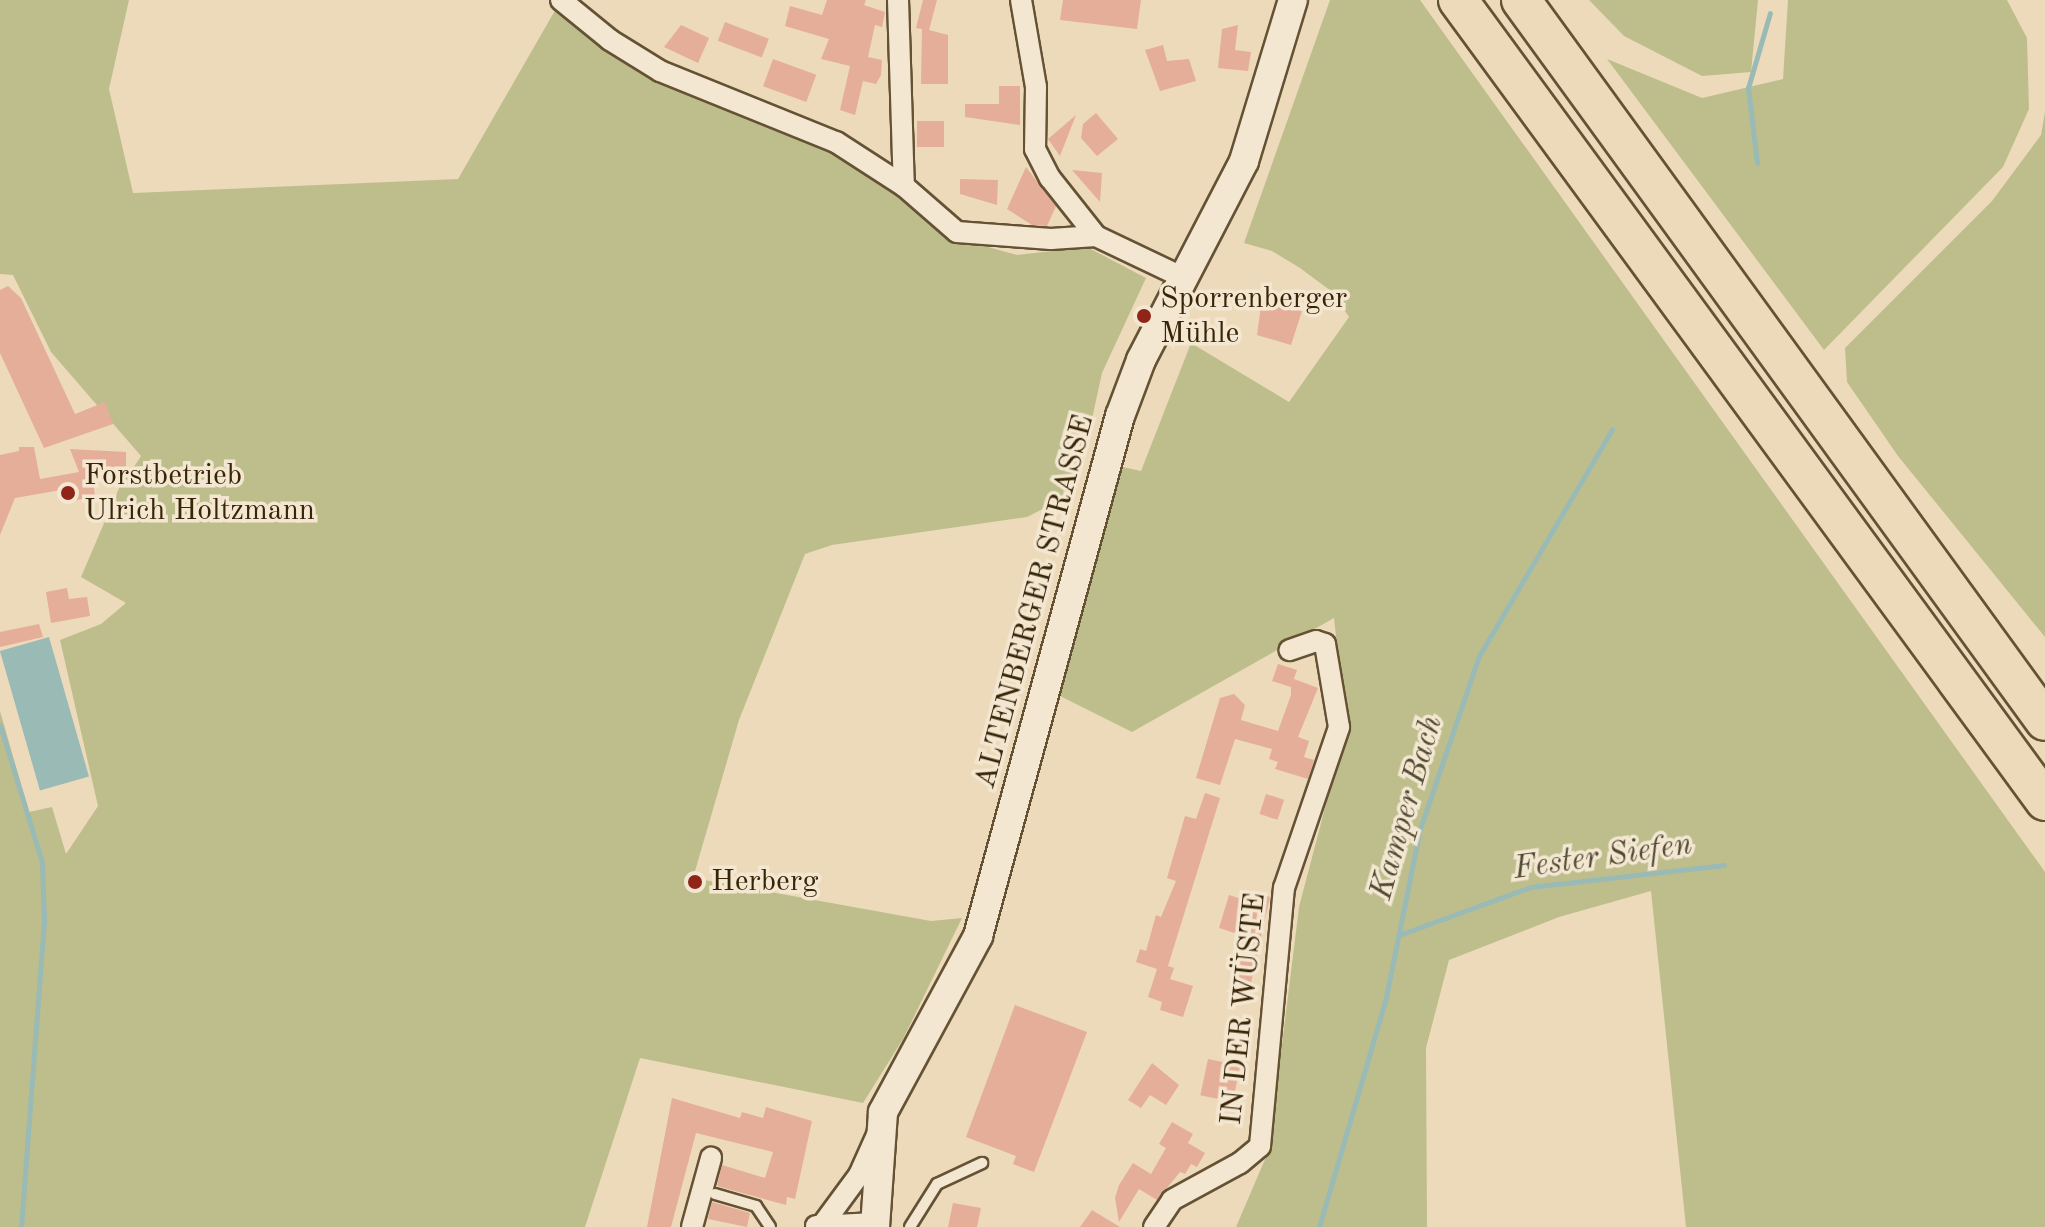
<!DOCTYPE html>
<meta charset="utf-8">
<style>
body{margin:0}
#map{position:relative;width:2045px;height:1227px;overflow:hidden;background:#eddaba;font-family:"Old Standard TT",serif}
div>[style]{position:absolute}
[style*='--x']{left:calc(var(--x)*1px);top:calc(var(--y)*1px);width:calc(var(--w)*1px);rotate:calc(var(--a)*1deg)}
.green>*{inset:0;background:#bebe8c}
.water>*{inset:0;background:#9abab6;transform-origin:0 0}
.stream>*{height:5px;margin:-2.5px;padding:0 2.5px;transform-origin:2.5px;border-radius:2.5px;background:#9abab6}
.building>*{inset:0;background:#e5ae98;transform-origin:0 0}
.roads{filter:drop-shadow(2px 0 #655234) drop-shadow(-2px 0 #655234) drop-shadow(0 2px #655234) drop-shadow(0 -2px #655234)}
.lane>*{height:10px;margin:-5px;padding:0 5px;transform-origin:5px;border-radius:5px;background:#f3e7d2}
.street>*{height:20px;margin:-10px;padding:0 10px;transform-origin:10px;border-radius:10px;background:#f3e7d2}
.secondary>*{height:28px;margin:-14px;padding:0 14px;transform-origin:14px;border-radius:14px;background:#f3e7d2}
.highway>*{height:38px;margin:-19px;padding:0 19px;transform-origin:19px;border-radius:19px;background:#eddaba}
.dots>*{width:22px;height:22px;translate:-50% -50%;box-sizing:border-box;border:4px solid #f3e7d2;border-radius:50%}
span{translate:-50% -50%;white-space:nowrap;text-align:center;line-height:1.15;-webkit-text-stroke:7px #f3e7d2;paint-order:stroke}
.poi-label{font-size:30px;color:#382507}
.left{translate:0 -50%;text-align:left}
.street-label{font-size:30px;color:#382507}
.water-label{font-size:32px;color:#504a33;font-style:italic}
</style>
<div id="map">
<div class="green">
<i style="clip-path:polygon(0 0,129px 0,109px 89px,133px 193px,458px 179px,557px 7px,780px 124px,884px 184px,959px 239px,1017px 255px,1087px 247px,1146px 278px,1102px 373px,1076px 492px,1027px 517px,832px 545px,805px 554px,739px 720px,693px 878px,931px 921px,962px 918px,903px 1039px,863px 1103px,640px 1058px,585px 1227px,0 1227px,0 711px,29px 812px,52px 807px,66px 854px,98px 806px,60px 640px,101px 624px,126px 603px,81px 577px,120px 486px,119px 476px,132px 470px,141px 456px,51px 352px,13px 275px,0 274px)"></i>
<i style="clip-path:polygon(1330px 0,1420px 0,2045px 872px,2045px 1227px,1686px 1227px,1651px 891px,1559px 917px,1449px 960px,1426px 1048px,1427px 1227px,1236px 1227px,1269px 1150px,1299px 907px,1346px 728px,1334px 618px,1132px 732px,1058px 695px,1123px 467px,1141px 471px,1191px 343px,1289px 402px,1349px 317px,1331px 291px,1300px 268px,1272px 251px,1244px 243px)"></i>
<i style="clip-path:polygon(1589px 0,1758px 0,1751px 72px,1702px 76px,1624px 36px)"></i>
<i style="clip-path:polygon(1788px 0,2007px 0,2027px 38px,2029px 109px,2003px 167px,1824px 350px,1607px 59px,1702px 98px,1783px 79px)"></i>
<i style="clip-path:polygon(2045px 112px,2045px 637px,1898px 456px,1847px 382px,1845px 348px,1992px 201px,2041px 135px)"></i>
</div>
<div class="water">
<i style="left:49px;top:637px;width:145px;height:51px;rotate:74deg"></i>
</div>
<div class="stream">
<i style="--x:1757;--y:163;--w:76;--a:-96.8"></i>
<i style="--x:1748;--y:88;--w:78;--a:-73.7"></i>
<i style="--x:0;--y:725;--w:143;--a:73"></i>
<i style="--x:42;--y:862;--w:59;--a:88.1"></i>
<i style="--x:44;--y:921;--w:307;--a:94.3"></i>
<i style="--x:1399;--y:935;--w:140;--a:-20"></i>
<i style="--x:1531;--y:887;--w:194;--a:-6.5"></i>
<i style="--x:1319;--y:1227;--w:234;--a:-73.7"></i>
<i style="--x:1385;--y:1002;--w:177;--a:-78.6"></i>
<i style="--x:1420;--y:829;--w:183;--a:-71.2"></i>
<i style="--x:1479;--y:656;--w:263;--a:-59.6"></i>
</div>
<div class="building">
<i style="clip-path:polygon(827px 0,866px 0,864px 5px,885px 12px,882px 27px,875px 25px,868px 57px,882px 60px,881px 75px,876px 84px,863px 81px,855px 115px,840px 110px,850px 66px,821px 59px,829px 39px,785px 26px,790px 6px,822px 15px)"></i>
<i style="clip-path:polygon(923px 0,937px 0,929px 30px,948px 35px,948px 84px,921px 84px,922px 29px,916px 28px)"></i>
<i style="clip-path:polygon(1063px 0,1141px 0,1137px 29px,1060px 20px)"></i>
<i style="left:725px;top:22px;width:47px;height:20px;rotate:21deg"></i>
<i style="clip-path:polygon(681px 25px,709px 38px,698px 63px,664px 47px)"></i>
<i style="clip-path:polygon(1238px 25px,1235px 50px,1251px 52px,1248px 71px,1218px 68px,1222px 29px)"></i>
<i style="clip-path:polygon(1163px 45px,1167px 61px,1189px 59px,1196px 81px,1160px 91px,1145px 50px)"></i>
<i style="left:773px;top:59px;width:46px;height:29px;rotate:20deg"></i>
<i style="clip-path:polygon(999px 86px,1020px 86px,1020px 125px,965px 117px,965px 104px,999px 104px)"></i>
<i style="clip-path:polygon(1096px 113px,1118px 139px,1097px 156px,1081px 138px,1083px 124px)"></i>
<i style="clip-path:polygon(1076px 115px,1060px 156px,1048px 139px)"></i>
<i style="left:917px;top:121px;width:27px;height:26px"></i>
<i style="clip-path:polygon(1026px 167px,1056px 206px,1047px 226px,1032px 225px,1007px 209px)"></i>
<i style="clip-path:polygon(1072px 170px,1102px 173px,1100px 202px)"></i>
<i style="clip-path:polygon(960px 179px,998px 180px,997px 205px,960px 194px)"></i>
<i style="clip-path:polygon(8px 286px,21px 298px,75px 414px,105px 402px,113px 424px,44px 448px,0 353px,0 290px)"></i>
<i style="clip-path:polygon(1268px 300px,1302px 311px,1291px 345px,1257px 335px,1261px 306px)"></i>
<i style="clip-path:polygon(19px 447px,34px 447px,40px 479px,79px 472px,70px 449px,126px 452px,126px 468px,91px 465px,95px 497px,63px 502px,61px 490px,15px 498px,0 535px,0 455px,19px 451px)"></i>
<i style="clip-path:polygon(67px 588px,69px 599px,87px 597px,90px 616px,51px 623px,46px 592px)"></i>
<i style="clip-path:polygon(39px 624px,43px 637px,0 647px,0 632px)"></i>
<i style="clip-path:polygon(1278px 664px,1297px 670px,1292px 684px,1294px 679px,1318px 688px,1298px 737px,1309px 741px,1304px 757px,1314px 760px,1308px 779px,1275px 769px,1278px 762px,1269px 759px,1272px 749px,1235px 739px,1220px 785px,1196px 778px,1220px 698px,1234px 694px,1245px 705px,1241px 720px,1278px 731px,1291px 695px,1291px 687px,1272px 681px)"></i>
<i style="clip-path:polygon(1205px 793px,1220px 798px,1168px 966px,1174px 968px,1170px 979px,1193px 986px,1183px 1017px,1160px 1010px,1162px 1002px,1148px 997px,1157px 969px,1136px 962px,1140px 949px,1146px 951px,1156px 915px,1161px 917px,1176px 881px,1167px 878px,1185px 816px,1196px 819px)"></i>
<i style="left:1266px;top:794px;width:19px;height:21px;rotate:18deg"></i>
<i style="clip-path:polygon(1254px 892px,1270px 897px,1251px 983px,1237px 979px,1240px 972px,1233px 970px,1244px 936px,1219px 928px,1229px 895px,1251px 902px)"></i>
<i style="clip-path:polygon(1015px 1005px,1087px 1032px,1034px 1172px,1013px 1164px,1016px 1156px,966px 1137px)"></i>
<i style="left:1208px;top:1059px;width:33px;height:37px;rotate:12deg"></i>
<i style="clip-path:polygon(1152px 1063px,1179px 1085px,1166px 1105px,1150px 1095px,1141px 1108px,1128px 1100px)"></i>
<i style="clip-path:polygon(672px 1098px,740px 1118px,742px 1112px,763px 1118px,766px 1107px,812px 1121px,795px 1199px,787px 1197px,786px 1205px,717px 1186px,722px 1165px,765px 1178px,773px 1152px,696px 1133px,671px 1227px,647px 1227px)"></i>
<i style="clip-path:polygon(1172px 1122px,1193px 1134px,1188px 1143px,1205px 1153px,1197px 1167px,1191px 1164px,1185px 1174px,1180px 1172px,1157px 1200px,1139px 1189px,1119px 1222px,1115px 1198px,1119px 1185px,1133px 1163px,1151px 1174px,1166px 1148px,1159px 1144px)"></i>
<i style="clip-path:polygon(712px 1202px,750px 1213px,747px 1227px,708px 1219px)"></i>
<i style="clip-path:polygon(953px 1203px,981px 1208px,977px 1227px,948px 1227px)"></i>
<i style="clip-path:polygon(1092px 1210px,1120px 1227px,1080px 1227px)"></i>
</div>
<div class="roads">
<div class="lane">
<i style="--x:715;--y:1194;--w:43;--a:16.3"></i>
<i style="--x:756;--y:1206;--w:25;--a:56"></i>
<i style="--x:910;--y:1227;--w:51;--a:-57.9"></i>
<i style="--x:937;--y:1184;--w:50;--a:-25"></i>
</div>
<div class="street">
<i style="--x:561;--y:0;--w:63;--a:39.2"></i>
<i style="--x:610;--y:40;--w:59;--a:31.8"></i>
<i style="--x:660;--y:71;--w:190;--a:22"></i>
<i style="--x:836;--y:142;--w:81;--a:32.9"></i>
<i style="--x:904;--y:186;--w:70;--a:41"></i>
<i style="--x:957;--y:232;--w:94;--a:4.3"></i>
<i style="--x:1051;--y:239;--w:45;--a:-3.8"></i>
<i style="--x:1096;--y:236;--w:98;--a:25.5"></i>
<i style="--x:898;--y:0;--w:186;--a:88.2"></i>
<i style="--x:1021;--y:0;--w:88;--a:80.2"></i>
<i style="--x:1036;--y:87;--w:62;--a:90.9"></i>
<i style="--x:1035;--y:149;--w:33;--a:63"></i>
<i style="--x:1050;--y:178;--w:74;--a:51.6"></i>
<i style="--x:823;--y:1224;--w:61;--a:-53.7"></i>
<i style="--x:859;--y:1175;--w:44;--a:-65.8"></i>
<i style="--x:816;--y:1226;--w:59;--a:-2.9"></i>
<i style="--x:692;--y:1227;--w:72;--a:-74.6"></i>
<i style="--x:1154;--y:1227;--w:32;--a:-56"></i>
<i style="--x:1172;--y:1200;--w:77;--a:-28.6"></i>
<i style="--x:1240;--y:1163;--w:26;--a:-40"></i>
<i style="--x:1260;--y:1146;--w:259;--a:-84.7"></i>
<i style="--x:1284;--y:888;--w:170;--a:-71.1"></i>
<i style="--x:1339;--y:727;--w:84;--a:-99.6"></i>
<i style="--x:1325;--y:644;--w:9;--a:-162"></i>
<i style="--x:1316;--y:641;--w:28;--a:161"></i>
</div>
<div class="secondary">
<i style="--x:875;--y:1227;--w:115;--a:-86"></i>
<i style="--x:883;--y:1112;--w:200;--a:-61.6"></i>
<i style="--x:978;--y:936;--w:539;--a:-74.73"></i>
<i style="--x:1120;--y:416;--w:60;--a:-69.4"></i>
<i style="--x:1141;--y:360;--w:224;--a:-62.6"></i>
<i style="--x:1244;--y:161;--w:168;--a:-73.1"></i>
</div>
<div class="highway">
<i style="--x:1458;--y:0;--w:993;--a:53.76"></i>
<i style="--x:1521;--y:0;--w:891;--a:53.99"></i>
</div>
</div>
<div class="dots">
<i style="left:1144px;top:316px;background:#8f2418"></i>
<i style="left:68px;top:493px;background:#8f2418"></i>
<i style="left:695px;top:882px;background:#8f2418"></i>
</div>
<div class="poi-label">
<span class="left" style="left:1160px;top:316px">Sporrenberger<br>Mühle</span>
<span class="left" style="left:84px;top:493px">Forstbetrieb<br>Ulrich Holtzmann</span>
<span class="left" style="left:711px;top:882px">Herberg</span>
</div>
<div class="street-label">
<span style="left:1035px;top:602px;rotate:-75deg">ALTENBERGER STRASSE</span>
<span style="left:1244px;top:1009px;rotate:-84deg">IN DER WÜSTE</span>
</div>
<div class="water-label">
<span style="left:1408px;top:808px;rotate:-74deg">Kamper Bach</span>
<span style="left:1603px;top:858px;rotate:-8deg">Fester Siefen</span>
</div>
</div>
